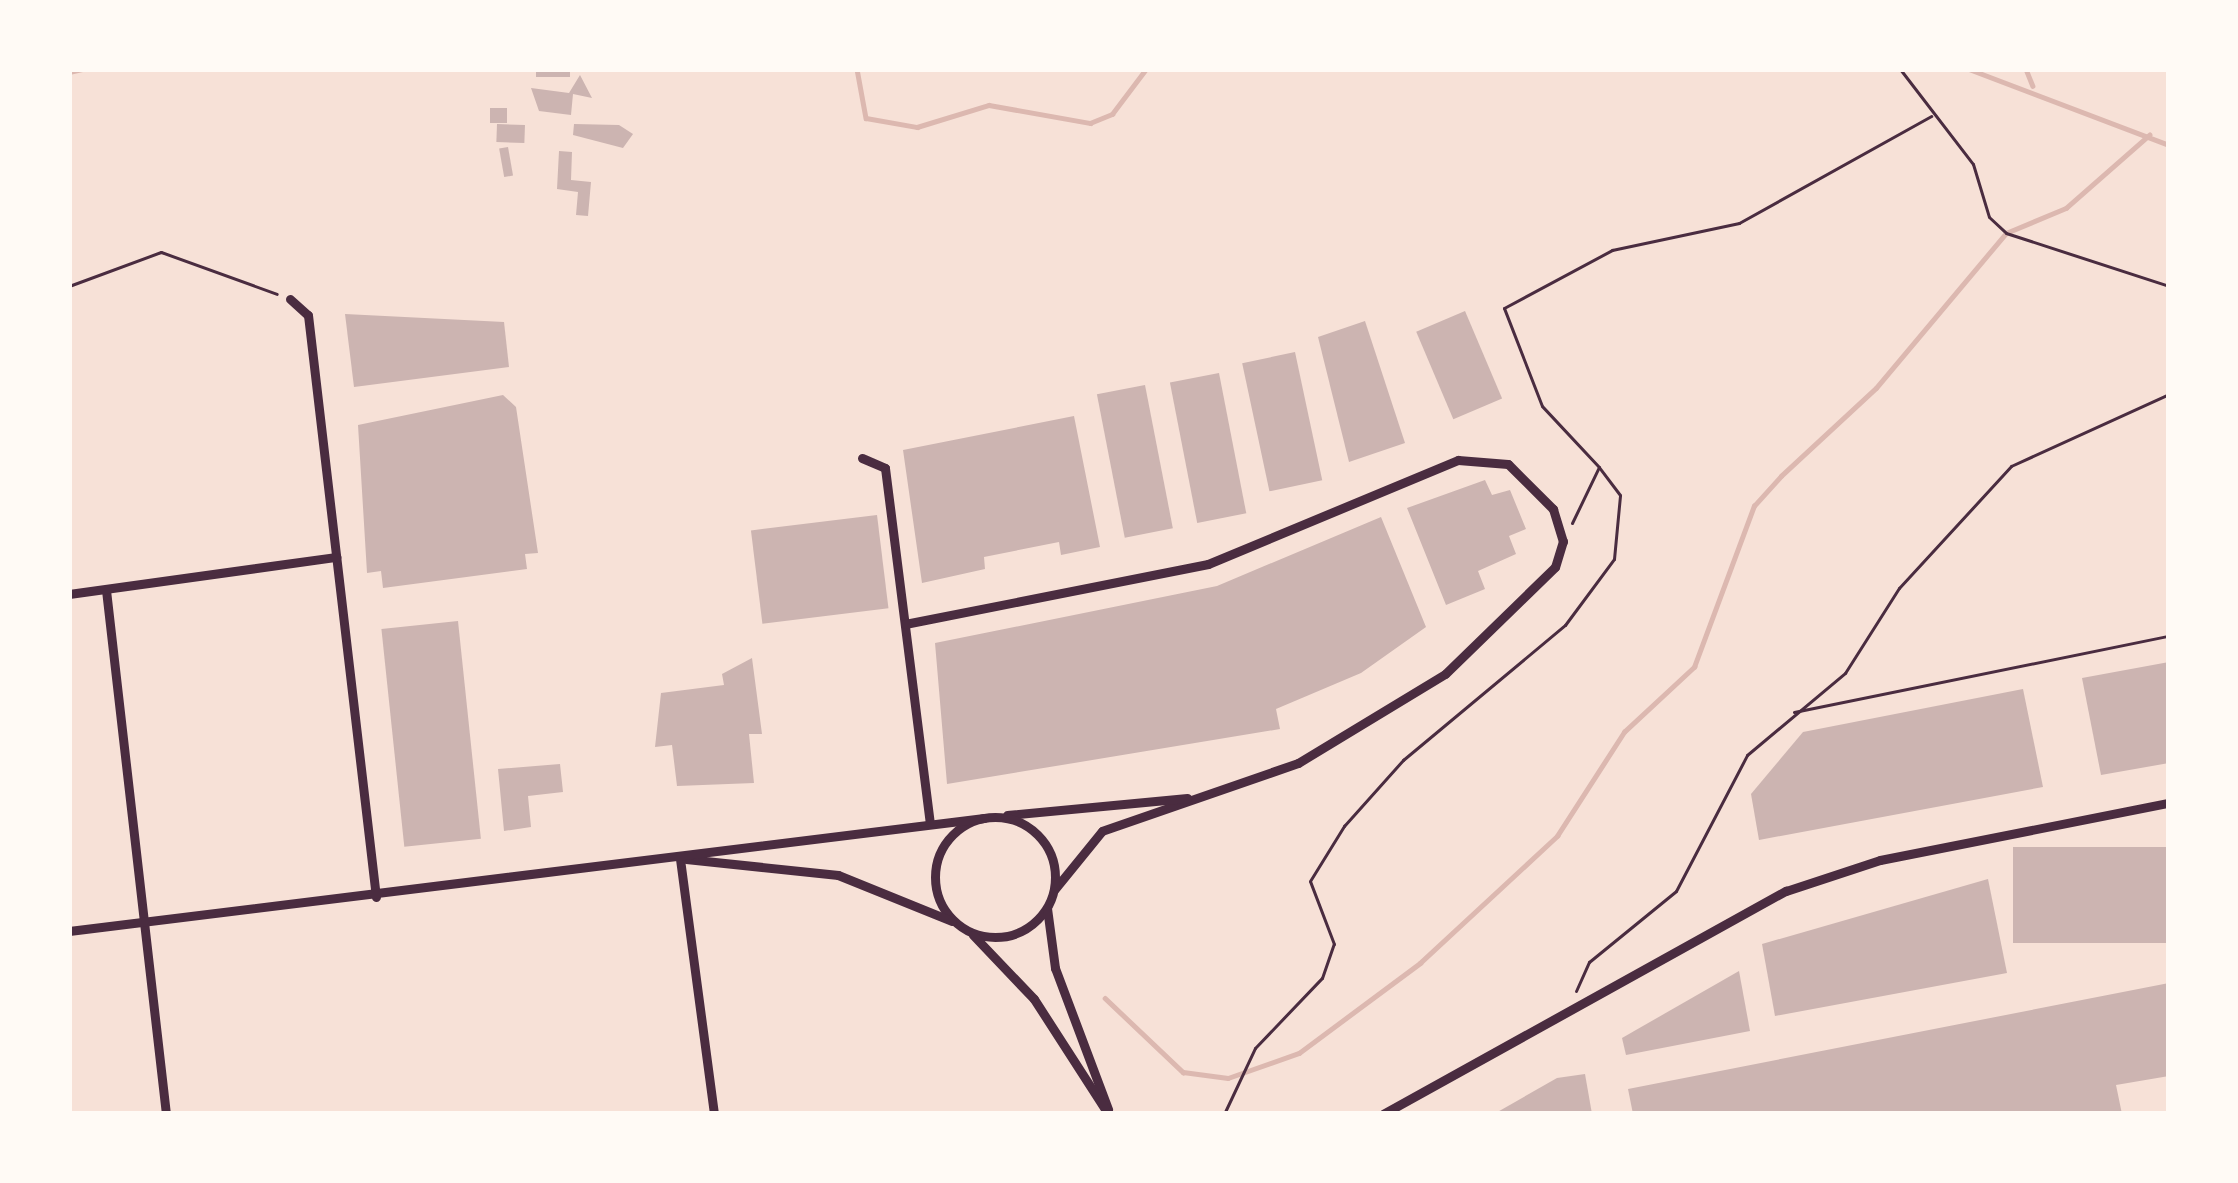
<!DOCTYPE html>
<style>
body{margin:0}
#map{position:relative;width:2238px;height:1183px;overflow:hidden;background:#f7e1d7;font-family:"IBM Plex Sans",sans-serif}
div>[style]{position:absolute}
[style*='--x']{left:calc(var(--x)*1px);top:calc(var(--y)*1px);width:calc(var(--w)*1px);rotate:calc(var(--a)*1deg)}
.stream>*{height:4.5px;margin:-2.25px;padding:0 2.25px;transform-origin:2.25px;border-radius:2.25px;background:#dcb8b0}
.building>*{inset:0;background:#ccb4b1;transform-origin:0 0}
.path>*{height:3px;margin:-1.5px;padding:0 1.5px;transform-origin:1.5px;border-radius:1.5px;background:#4a2c40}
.minor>*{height:9px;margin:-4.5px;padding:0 4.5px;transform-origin:4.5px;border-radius:4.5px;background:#4a2c40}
.minor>.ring{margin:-4.5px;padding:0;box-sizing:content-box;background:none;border:9px solid #4a2c40;border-radius:50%}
span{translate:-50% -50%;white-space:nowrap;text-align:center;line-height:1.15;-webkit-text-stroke:9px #fffaf5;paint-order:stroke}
.frame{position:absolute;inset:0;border:72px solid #fffaf5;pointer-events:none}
</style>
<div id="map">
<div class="stream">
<i style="--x:857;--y:69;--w:50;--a:79.6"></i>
<i style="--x:866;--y:118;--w:52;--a:10"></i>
<i style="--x:917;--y:127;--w:75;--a:-17"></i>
<i style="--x:989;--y:105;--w:103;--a:10.1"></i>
<i style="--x:1090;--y:123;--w:24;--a:-22"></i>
<i style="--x:1112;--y:114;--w:56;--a:-52.9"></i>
<i style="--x:1969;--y:69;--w:214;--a:20.8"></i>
<i style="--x:2026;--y:69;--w:18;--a:68"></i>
<i style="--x:69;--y:72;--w:13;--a:-13"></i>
<i style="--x:1105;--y:998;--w:108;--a:43.5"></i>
<i style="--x:1183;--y:1072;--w:45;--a:7.6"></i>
<i style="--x:1228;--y:1078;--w:75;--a:-19.4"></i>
<i style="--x:1299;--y:1053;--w:151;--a:-36.6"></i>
<i style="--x:1420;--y:963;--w:187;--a:-42.8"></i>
<i style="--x:1557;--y:836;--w:124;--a:-57.2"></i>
<i style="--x:1624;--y:732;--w:96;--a:-42.9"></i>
<i style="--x:1694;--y:667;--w:172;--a:-69.6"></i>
<i style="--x:1754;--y:506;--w:40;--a:-48"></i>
<i style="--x:1781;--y:476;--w:129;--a:-42.8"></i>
<i style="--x:1876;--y:388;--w:202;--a:-50"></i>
<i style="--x:2006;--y:233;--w:65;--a:-22.6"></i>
<i style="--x:2066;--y:208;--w:111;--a:-41.3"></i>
</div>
<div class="building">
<i style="left:536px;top:69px;width:34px;height:8px"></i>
<i style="clip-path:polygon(580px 75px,592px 98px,573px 94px,571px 115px,539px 111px,531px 88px,569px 93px)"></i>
<i style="left:490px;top:108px;width:17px;height:15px"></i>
<i style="left:497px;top:124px;width:28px;height:18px;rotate:2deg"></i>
<i style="clip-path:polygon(574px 124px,619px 125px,633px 134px,623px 148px,573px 135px)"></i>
<i style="left:508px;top:147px;width:29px;height:9px;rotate:80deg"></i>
<i style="clip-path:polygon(559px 151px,572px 152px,571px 180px,591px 182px,588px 216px,576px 215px,578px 192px,557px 189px)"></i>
<i style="left:1465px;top:311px;width:95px;height:53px;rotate:67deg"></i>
<i style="clip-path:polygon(345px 314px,504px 322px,509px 367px,354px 387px)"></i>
<i style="clip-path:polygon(1365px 321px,1405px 443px,1349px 462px,1318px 337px)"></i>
<i style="left:1295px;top:352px;width:131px;height:54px;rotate:78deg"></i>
<i style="left:1219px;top:373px;width:143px;height:50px;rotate:79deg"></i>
<i style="left:1145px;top:385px;width:146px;height:49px;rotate:79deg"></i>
<i style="clip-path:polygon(503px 395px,516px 407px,538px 553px,525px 554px,527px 569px,383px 588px,381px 571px,367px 573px,358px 425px)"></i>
<i style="clip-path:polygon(1074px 416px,1100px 547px,1061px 555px,1059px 542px,984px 557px,985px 569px,922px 583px,903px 450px)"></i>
<i style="clip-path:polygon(1485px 480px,1492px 495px,1510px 490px,1526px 529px,1509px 536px,1516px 554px,1478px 571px,1485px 589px,1446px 605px,1407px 508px)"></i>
<i style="left:877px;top:515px;width:94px;height:127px;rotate:83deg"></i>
<i style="clip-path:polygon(1381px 517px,1426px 627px,1361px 673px,1276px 709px,1280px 729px,947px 784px,935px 643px,1217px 586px)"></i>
<i style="left:458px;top:621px;width:219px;height:77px;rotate:84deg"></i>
<i style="clip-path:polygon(752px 658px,762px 734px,749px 734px,754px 783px,677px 786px,672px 745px,655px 747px,661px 693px,724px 685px,722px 674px)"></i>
<i style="clip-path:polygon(2169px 662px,2169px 763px,2101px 775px,2082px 678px)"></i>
<i style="clip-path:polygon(2023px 689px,2043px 787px,1759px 840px,1751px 794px,1803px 732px)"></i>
<i style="clip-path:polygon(560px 764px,563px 792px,528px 796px,531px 827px,504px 831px,498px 769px)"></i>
<i style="left:2169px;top:847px;width:96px;height:156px;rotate:90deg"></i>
<i style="clip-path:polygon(1988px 879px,2007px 973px,1775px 1016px,1762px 944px)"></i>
<i style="clip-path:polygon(1739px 971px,1750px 1031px,1626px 1055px,1622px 1038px)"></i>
<i style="clip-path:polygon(2169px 983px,2169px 1076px,2116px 1085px,2122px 1114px,1633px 1114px,1628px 1089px)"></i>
<i style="clip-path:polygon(1585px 1074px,1592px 1114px,1494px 1114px,1557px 1078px)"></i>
</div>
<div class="path">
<i style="--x:1900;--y:69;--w:120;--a:52.5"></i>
<i style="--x:1973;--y:164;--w:55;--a:73.2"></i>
<i style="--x:1989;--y:217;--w:23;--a:43"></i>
<i style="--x:2006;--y:233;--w:171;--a:18"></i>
<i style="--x:69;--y:286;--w:98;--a:-20.3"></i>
<i style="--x:161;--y:252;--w:123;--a:19.9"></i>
<i style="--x:1572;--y:523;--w:62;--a:-64.3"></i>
<i style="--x:1599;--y:467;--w:83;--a:-133.1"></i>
<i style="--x:1542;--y:406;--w:105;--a:-111.2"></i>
<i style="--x:1504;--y:308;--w:123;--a:-28.2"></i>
<i style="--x:1612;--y:250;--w:130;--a:-12"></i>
<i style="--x:1739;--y:223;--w:220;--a:-29.1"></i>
<i style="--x:1794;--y:712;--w:383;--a:-11.5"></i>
<i style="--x:1576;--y:991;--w:32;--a:-66"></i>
<i style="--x:1589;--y:962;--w:112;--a:-39.2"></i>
<i style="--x:1676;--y:891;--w:153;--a:-62.4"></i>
<i style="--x:1747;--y:755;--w:128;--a:-39.9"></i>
<i style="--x:1845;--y:673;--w:101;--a:-57.6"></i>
<i style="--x:1899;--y:588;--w:166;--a:-47.4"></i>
<i style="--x:2011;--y:466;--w:174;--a:-24.5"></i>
<i style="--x:1224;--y:1114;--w:73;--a:-64.8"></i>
<i style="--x:1255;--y:1048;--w:97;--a:-46.3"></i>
<i style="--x:1322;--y:978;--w:36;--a:-71"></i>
<i style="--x:1334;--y:944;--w:67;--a:-110.9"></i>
<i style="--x:1310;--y:881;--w:65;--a:-58.3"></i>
<i style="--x:1344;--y:826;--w:89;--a:-48.2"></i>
<i style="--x:1403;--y:760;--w:211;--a:-39.8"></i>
<i style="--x:1565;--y:625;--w:82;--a:-53.4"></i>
<i style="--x:1614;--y:559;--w:64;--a:-84.6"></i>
<i style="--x:1620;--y:495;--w:35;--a:-127"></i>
</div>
<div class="minor">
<i style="--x:290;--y:299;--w:24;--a:42"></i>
<i style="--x:308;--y:315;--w:586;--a:83.34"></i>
<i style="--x:862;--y:458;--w:25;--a:23"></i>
<i style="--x:885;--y:468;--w:357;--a:82.8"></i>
<i style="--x:106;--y:590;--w:527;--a:83.47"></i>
<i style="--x:69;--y:594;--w:270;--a:-7.9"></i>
<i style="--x:905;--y:624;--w:309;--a:-11.2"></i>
<i style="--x:1208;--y:564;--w:271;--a:-22.6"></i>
<i style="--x:1458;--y:460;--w:50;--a:4.6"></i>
<i style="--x:1508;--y:464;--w:64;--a:45"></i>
<i style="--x:1553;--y:509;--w:34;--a:73"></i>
<i style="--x:1563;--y:541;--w:27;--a:107"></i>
<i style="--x:1555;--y:567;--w:153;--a:135.8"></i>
<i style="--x:1445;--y:674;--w:172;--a:148.8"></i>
<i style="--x:1298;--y:763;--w:207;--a:160.9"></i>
<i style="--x:1102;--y:831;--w:76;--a:129.1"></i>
<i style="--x:1007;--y:815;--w:181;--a:-5.4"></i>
<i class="ring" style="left:935px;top:817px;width:111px;height:111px"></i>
<i style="--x:680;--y:859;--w:257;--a:82.4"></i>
<i style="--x:686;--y:859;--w:153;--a:6"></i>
<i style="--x:838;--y:875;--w:123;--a:22"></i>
<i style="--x:1047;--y:908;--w:61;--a:82.4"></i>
<i style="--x:1055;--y:968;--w:151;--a:69.4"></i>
<i style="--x:69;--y:931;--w:922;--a:-7.04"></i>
<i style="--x:973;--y:935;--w:88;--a:46.4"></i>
<i style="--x:1034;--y:999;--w:137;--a:57.2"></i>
<i style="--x:1383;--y:1114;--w:461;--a:-29"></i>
<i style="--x:1786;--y:891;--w:99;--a:-18.3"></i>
<i style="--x:1880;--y:860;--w:295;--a:-11.2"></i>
</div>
<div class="frame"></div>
</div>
